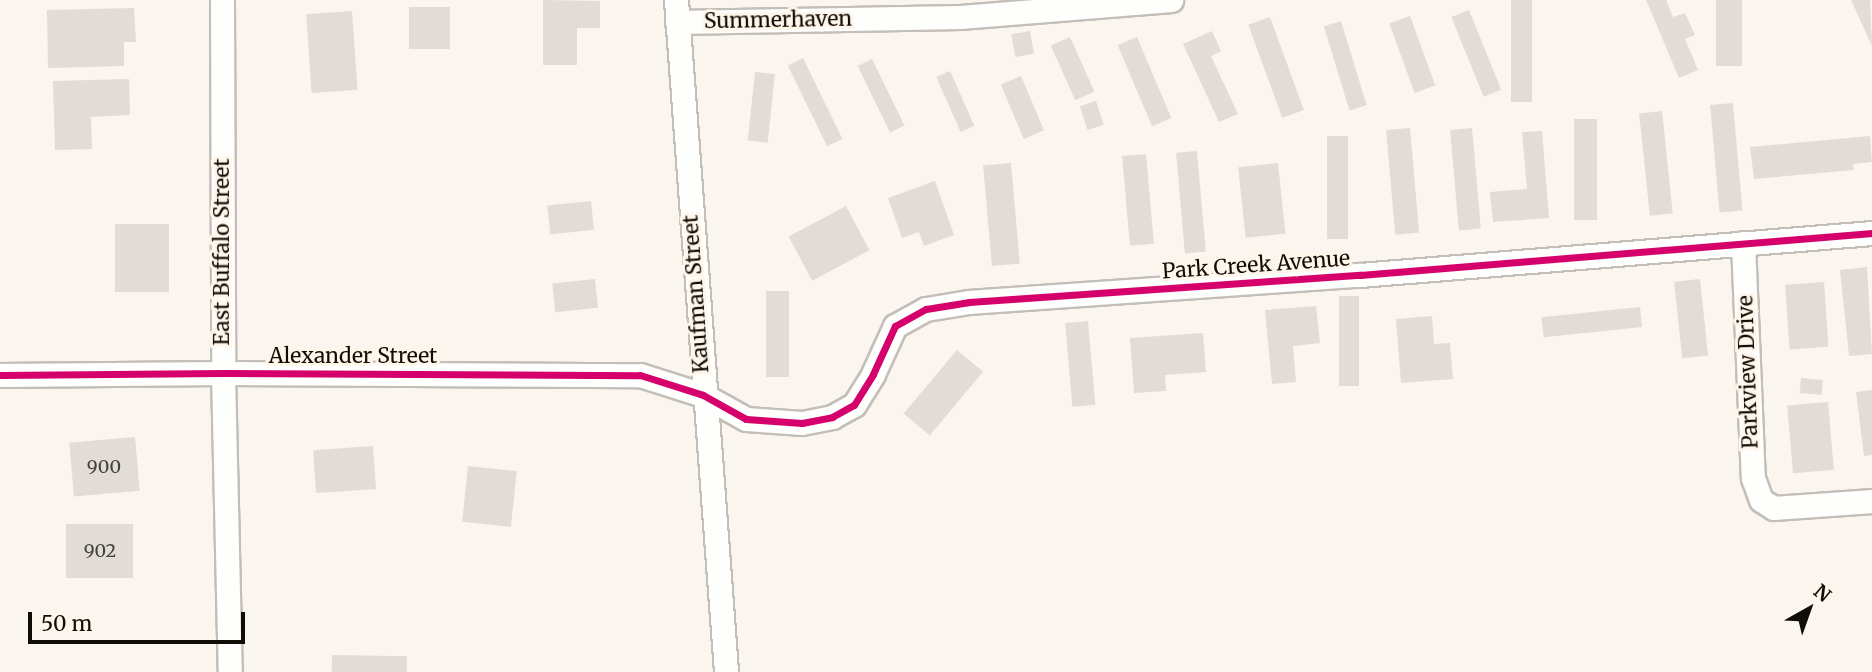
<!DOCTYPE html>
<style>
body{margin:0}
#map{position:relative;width:1872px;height:672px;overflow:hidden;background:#faf5ef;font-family:Merriweather,serif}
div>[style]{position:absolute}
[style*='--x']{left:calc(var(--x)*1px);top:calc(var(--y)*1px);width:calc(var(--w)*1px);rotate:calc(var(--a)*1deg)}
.building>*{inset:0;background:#e1dcd6;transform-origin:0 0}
.roads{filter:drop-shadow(2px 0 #c3beb8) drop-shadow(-2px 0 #c3beb8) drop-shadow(0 2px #c3beb8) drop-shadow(0 -2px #c3beb8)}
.street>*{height:23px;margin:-11.5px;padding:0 11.5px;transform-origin:11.5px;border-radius:11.5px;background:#fefefd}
.cycleway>*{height:7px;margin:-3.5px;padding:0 3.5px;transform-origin:3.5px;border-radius:3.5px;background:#d6006c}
span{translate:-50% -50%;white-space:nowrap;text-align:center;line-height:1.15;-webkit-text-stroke:6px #fef5eb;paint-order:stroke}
.number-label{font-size:18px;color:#44403a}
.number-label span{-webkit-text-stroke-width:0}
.street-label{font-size:21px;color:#100c06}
.north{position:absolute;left:1774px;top:574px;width:70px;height:70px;-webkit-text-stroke:5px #fef5eb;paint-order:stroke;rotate:40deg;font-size:19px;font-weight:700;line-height:28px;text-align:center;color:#100c06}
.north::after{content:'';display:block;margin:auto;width:24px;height:32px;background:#100c06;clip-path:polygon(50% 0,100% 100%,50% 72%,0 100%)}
.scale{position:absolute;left:28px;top:612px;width:217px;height:32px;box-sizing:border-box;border:4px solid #100c06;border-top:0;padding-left:9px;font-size:21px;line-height:24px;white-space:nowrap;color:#100c06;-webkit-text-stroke:5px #fef5eb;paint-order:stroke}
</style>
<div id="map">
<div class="building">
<i style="clip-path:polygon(543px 0,600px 1px,600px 28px,577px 28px,577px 65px,543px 65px)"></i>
<i style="left:1511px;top:0;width:21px;height:102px"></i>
<i style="clip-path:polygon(1646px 0,1666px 0,1673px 17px,1685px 13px,1695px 35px,1685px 39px,1698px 70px,1679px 78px)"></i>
<i style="left:1716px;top:0;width:26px;height:66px"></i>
<i style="clip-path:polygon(1851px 0,1870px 0,1872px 46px)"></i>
<i style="left:409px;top:7px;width:41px;height:42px"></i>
<i style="clip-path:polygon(134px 8px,136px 42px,124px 42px,124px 66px,48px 68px,47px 10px)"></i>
<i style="left:1469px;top:10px;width:86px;height:19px;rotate:68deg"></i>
<i style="left:352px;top:11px;width:79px;height:46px;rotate:86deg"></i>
<i style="left:1410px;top:16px;width:74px;height:22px;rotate:70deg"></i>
<i style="left:1270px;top:17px;width:99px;height:23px;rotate:70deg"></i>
<i style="left:1341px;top:21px;width:88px;height:18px;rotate:73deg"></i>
<i style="left:1030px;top:31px;width:23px;height:19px;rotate:80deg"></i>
<i style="clip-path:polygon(1212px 31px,1221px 51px,1211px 56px,1238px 114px,1219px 122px,1183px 44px)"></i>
<i style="left:1070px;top:37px;width:60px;height:21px;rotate:66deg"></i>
<i style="left:1137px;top:37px;width:88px;height:21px;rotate:67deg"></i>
<i style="left:803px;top:58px;width:90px;height:17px;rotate:64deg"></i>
<i style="left:872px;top:59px;width:74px;height:16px;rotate:64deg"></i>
<i style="left:950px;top:71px;width:60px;height:15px;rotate:66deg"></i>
<i style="left:755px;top:72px;width:20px;height:69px;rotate:6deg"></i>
<i style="left:1021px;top:76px;width:59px;height:22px;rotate:67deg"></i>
<i style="clip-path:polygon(129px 79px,130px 115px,91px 117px,92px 149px,55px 150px,53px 81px)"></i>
<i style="left:1096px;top:101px;width:25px;height:17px;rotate:72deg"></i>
<i style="left:1733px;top:103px;width:108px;height:23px;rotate:85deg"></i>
<i style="left:1662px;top:111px;width:103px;height:23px;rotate:84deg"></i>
<i style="left:1574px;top:119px;width:23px;height:101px"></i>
<i style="left:1410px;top:128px;width:105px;height:24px;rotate:85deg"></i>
<i style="left:1472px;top:128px;width:101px;height:22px;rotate:85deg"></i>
<i style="clip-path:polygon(1542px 131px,1549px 218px,1493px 222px,1490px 192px,1527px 189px,1522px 132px)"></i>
<i style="left:1327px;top:136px;width:21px;height:103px"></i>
<i style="clip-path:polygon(1870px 136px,1872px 162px,1853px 164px,1854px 170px,1754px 179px,1750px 147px)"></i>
<i style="left:1197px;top:151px;width:101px;height:21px;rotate:85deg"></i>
<i style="left:1146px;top:154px;width:90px;height:24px;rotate:85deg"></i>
<i style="left:1011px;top:163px;width:101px;height:28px;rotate:85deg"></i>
<i style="left:1278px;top:163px;width:71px;height:40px;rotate:84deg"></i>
<i style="clip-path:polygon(935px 181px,954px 235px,924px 246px,919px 232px,902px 238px,888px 198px)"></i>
<i style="left:591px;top:201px;width:29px;height:44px;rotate:84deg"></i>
<i style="left:846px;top:206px;width:50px;height:65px;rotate:62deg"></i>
<i style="left:115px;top:224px;width:54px;height:68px"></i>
<i style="clip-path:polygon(1867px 267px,1872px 354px,1849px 356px,1840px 270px)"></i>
<i style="left:595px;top:279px;width:29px;height:43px;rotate:84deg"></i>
<i style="left:1700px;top:279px;width:77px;height:26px;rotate:84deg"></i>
<i style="left:1824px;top:282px;width:65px;height:39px;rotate:86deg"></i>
<i style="left:766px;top:291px;width:23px;height:86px"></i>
<i style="left:1339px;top:296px;width:20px;height:90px"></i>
<i style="clip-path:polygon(1316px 306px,1320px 343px,1293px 346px,1296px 382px,1272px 384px,1265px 310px)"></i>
<i style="left:1640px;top:307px;width:20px;height:99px;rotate:84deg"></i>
<i style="clip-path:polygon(1432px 316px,1434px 344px,1450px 343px,1453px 379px,1401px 383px,1396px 319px)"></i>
<i style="left:1088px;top:321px;width:84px;height:23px;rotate:85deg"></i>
<i style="clip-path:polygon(1203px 333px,1206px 372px,1165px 375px,1166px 391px,1134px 393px,1130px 338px)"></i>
<i style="left:957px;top:350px;width:34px;height:83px;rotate:40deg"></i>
<i style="left:1801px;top:378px;width:22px;height:15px;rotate:5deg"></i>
<i style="clip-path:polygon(1872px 390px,1872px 455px,1864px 456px,1856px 392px)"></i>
<i style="left:1828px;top:402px;width:68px;height:41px;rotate:85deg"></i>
<i style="left:135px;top:437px;width:54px;height:66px;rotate:85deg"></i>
<i style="left:373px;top:446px;width:43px;height:60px;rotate:86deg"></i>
<i style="left:468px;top:466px;width:49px;height:56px;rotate:6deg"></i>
<i style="left:66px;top:524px;width:67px;height:54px"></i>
<i style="left:332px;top:655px;width:75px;height:17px;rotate:1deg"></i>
</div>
<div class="roads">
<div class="street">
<i style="--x:222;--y:0;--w:373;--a:89.8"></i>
<i style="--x:223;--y:373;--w:299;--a:88.7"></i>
<i style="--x:676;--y:0;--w:674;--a:85.74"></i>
<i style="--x:677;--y:22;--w:283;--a:-1"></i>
<i style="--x:960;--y:17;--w:212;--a:-4.6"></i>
<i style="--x:1743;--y:243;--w:235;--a:87.6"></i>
<i style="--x:1753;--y:478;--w:23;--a:70"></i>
<i style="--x:1761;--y:500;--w:15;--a:32"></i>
<i style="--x:1774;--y:508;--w:98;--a:-4.1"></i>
<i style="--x:0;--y:375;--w:223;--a:-0.5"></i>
<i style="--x:223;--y:373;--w:417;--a:0.3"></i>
<i style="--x:640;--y:375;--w:66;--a:17.6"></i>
<i style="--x:703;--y:395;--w:49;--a:29.2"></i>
<i style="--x:746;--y:419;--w:56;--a:4.1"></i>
<i style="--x:802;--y:423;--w:31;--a:-11"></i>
<i style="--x:832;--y:417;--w:25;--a:-29"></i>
<i style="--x:854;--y:405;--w:36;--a:-58"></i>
<i style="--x:873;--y:374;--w:53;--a:-65.4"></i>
<i style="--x:895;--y:326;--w:35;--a:-29"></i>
<i style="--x:926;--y:309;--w:44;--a:-9.2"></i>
<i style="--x:969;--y:302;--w:392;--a:-4"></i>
<i style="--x:1360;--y:275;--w:514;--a:-4.69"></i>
</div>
</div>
<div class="cycleway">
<i style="--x:0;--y:375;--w:223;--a:-0.5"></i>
<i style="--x:223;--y:373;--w:417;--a:0.3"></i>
<i style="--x:640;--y:375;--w:66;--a:17.6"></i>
<i style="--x:703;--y:395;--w:49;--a:29.2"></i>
<i style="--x:746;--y:419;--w:56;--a:4.1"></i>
<i style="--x:802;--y:423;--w:31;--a:-11"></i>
<i style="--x:832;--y:417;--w:25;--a:-29"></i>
<i style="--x:854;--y:405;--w:36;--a:-58"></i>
<i style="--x:873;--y:374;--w:53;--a:-65.4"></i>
<i style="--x:895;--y:326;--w:35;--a:-29"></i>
<i style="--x:926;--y:309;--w:44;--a:-9.2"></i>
<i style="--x:969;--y:302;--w:392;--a:-4"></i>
<i style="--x:1360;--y:275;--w:514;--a:-4.69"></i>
</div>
<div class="number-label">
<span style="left:104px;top:467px">900</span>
<span style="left:100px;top:551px">902</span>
</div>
<div class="street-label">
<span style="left:778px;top:20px;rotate:-1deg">Summerhaven</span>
<span style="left:222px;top:252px;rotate:-90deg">East Buffalo Street</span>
<span style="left:1256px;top:265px;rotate:-4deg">Park Creek Avenue</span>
<span style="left:696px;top:294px;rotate:-94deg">Kaufman Street</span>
<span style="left:353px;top:356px">Alexander Street</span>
<span style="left:1748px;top:372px;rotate:-92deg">Parkview Drive</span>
</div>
<div class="north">N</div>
<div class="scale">50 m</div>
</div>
